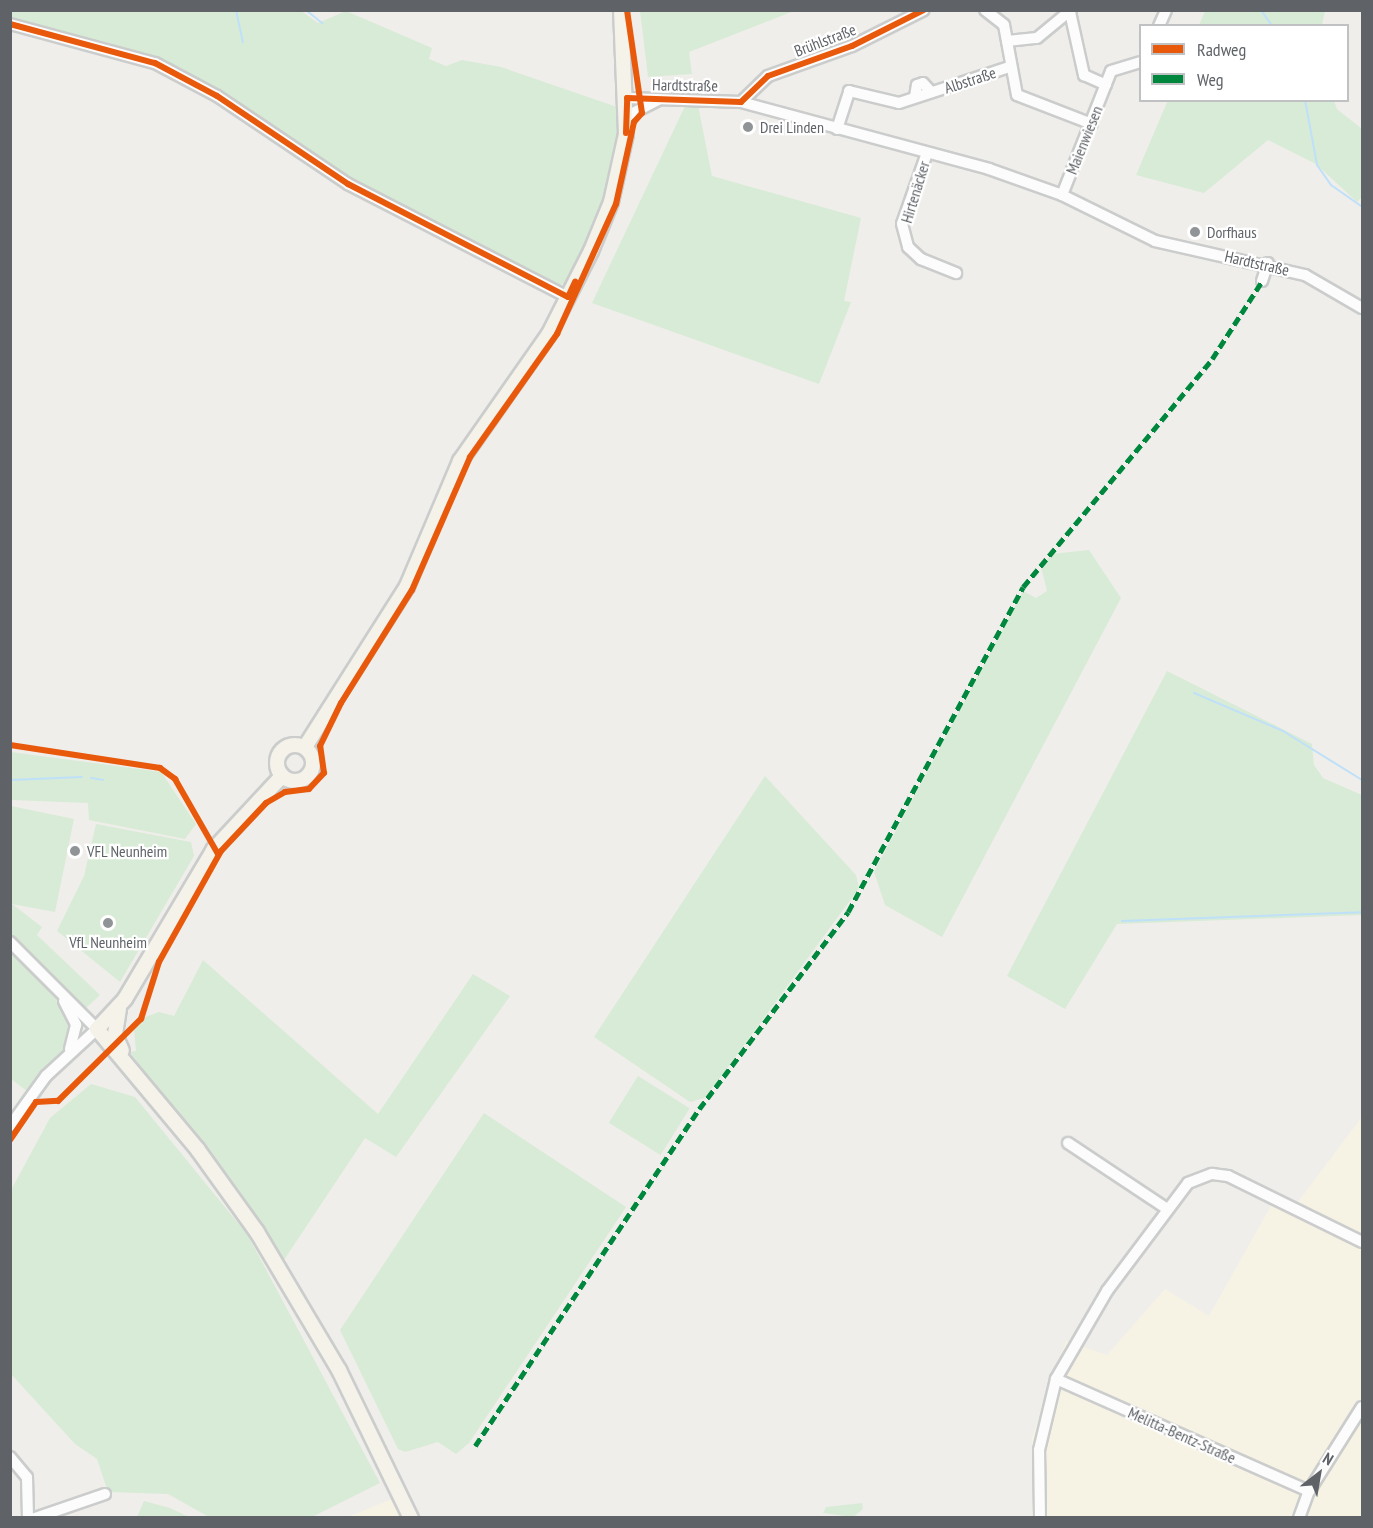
<!DOCTYPE html>
<meta charset="utf-8">
<style>
body{margin:0}
#map{position:relative;width:1373px;height:1528px;overflow:hidden;background:#efeeea;font-family:"PT Sans Narrow",sans-serif}
div>[style]{position:absolute}
[style*='--x']{left:calc(var(--x)*1px);top:calc(var(--y)*1px);width:calc(var(--w)*1px);rotate:calc(var(--a)*1deg)}
.commercial>*{inset:0;background:#f7f3e4}
.green>*{inset:0;background:#d8ebd6;transform-origin:0 0}
.stream>*{height:2px;margin:-1px;padding:0 1px;transform-origin:1px;border-radius:1px;background:#bfe0f9}
.roads{filter:drop-shadow(2px 0 #cbcccc) drop-shadow(-2px 0 #cbcccc) drop-shadow(0 2px #cbcccc) drop-shadow(0 -2px #cbcccc)}
.minor>*{height:10px;margin:-5px;padding:0 5px;transform-origin:5px;border-radius:5px;background:#fdfcfc}
.major>*{height:14px;margin:-7px;padding:0 7px;transform-origin:7px;border-radius:7px;background:#f4f2e9}
.major>.ring{margin:-7px;padding:0;box-sizing:content-box;background:none;border:14px solid #f4f2e9;border-radius:50%}
.quiet>*{height:4.5px;margin-top:-2.25px;transform-origin:0;background:repeating-linear-gradient(90deg,#00873e 0 9px,transparent 0 13.5px)}
.cycleway>*{height:6px;margin:-3px;padding:0 3px;transform-origin:3px;border-radius:3px;background:#e8590c}
.dots>*{width:16px;height:16px;translate:-50% -50%;box-sizing:border-box;border:3px solid #fff;border-radius:50%}
span{translate:-50% -50%;white-space:nowrap;text-align:center;line-height:1.15;-webkit-text-stroke:4.5px #fff;paint-order:stroke}
.street-label{font-size:16px;color:#5f6368}
.poi-label{font-size:16px;color:#5f6368}
.left{translate:0 -50%;text-align:left}
.frame{position:absolute;inset:0;border:12px solid #5f6368;pointer-events:none}
.legend{position:absolute;left:1139px;top:24px;width:210px;height:78px;box-sizing:border-box;background:#fff;border:2px solid #bfc1c3;margin:0;padding:8px 10px;list-style:none;font-size:18px;color:#5f6368}
.legend li{display:flex;align-items:center;gap:12px;height:30px}
.legend b{width:30px;border:2px solid #bfc1c3}
.north{position:absolute;left:1289px;top:1444px;width:60px;height:60px;-webkit-text-stroke:4px #fff;paint-order:stroke;rotate:31deg;font-size:16px;font-weight:700;line-height:24px;text-align:center;color:#5f6368}
.north::after{content:'';display:block;margin:auto;width:21px;height:27px;background:#5f6368;clip-path:polygon(50% 0,100% 100%,50% 72%,0 100%)}
</style>
<div id="map">
<div class="commercial">
<i style="clip-path:polygon(1362px 1117px,1362px 1517px,1032px 1518px,1032px 1438px,1066px 1341px,1107px 1355px,1165px 1289px,1209px 1316px,1275px 1199px,1295px 1206px)"></i>
<i style="clip-path:polygon(392px 1499px,400px 1517px,348px 1517px)"></i>
</div>
<div class="green">
<i style="clip-path:polygon(11px 10px,300px 10px,318px 23px,346px 11px,432px 48px,429px 59px,446px 66px,462px 60px,501px 67px,617px 107px,621px 131px,606px 202px,570px 284px,553px 285px,346px 178px,181px 72px,135px 51px,11px 19px)"></i>
<i style="clip-path:polygon(640px 11px,640px 10px,794px 11px,689px 52px,692px 74px,648px 77px)"></i>
<i style="clip-path:polygon(1205px 11px,1205px 10px,1325px 11px,1322px 25px,1199px 25px)"></i>
<i style="clip-path:polygon(1168px 100px,1334px 101px,1337px 109px,1362px 129px,1362px 197px,1357px 202px,1316px 164px,1268px 140px,1204px 193px,1136px 175px)"></i>
<i style="clip-path:polygon(698px 105px,712px 176px,861px 218px,844px 301px,851px 302px,819px 384px,592px 303px,685px 106px)"></i>
<i style="clip-path:polygon(1089px 550px,1121px 598px,942px 937px,885px 905px,874px 872px,1023px 591px,1036px 598px,1047px 591px,1041px 567px,1052px 554px)"></i>
<i style="clip-path:polygon(1167px 671px,1312px 744px,1314px 765px,1323px 778px,1362px 795px,1362px 915px,1117px 924px,1065px 1009px,1007px 976px)"></i>
<i style="clip-path:polygon(11px 752px,161px 772px,196px 824px,185px 839px,89px 820px,88px 803px,11px 800px)"></i>
<i style="clip-path:polygon(765px 776px,856px 875px,859px 888px,725px 1071px,704px 1098px,690px 1102px,594px 1037px)"></i>
<i style="clip-path:polygon(11px 806px,74px 819px,55px 912px,12px 904px,42px 927px,37px 935px,100px 995px,86px 1008px,11px 934px)"></i>
<i style="clip-path:polygon(96px 824px,191px 842px,194px 856px,120px 982px,57px 931px,84px 876px)"></i>
<i style="clip-path:polygon(10px 952px,53px 993px,71px 1032px,66px 1048px,27px 1091px,11px 1079px)"></i>
<i style="clip-path:polygon(203px 960px,378px 1114px,473px 974px,510px 996px,396px 1157px,365px 1138px,282px 1263px,130px 1052px,136px 1051px,134px 1030px,143px 1018px,159px 1012px,174px 1016px)"></i>
<i style="left:638px;top:1076px;width:61px;height:55px;rotate:32deg"></i>
<i style="clip-path:polygon(91px 1084px,135px 1097px,247px 1234px,380px 1483px,310px 1518px,209px 1517px,168px 1494px,108px 1492px,97px 1459px,75px 1444px,11px 1374px,10px 1192px,50px 1118px)"></i>
<i style="clip-path:polygon(484px 1113px,626px 1207px,469px 1443px,456px 1454px,438px 1442px,405px 1452px,398px 1449px,340px 1330px)"></i>
<i style="clip-path:polygon(144px 1501px,170px 1508px,189px 1517px,137px 1517px)"></i>
<i style="clip-path:polygon(862px 1503px,863px 1509px,853px 1517px,823px 1513px,826px 1507px)"></i>
</div>
<div class="stream">
<i style="--x:236;--y:10;--w:33;--a:78"></i>
<i style="--x:306;--y:10;--w:21;--a:39"></i>
<i style="--x:1261;--y:10;--w:19;--a:55"></i>
<i style="--x:1305;--y:100;--w:66;--a:79.5"></i>
<i style="--x:1317;--y:165;--w:24;--a:55"></i>
<i style="--x:1331;--y:185;--w:38;--a:35"></i>
<i style="--x:1194;--y:693;--w:97;--a:23.1"></i>
<i style="--x:1283;--y:731;--w:93;--a:31.8"></i>
<i style="--x:91;--y:778;--w:12;--a:9"></i>
<i style="--x:10;--y:780;--w:72;--a:-2.4"></i>
<i style="--x:1122;--y:921;--w:240;--a:-2.1"></i>
</div>
<div class="roads">
<div class="minor">
<i style="--x:985;--y:10;--w:24;--a:38"></i>
<i style="--x:1004;--y:25;--w:71;--a:79.5"></i>
<i style="--x:1017;--y:95;--w:80;--a:21.1"></i>
<i style="--x:1070;--y:12;--w:65;--a:77.5"></i>
<i style="--x:1084;--y:75;--w:24;--a:24"></i>
<i style="--x:10;--y:24;--w:150;--a:15.1"></i>
<i style="--x:155;--y:63;--w:70;--a:28"></i>
<i style="--x:217;--y:96;--w:158;--a:33.9"></i>
<i style="--x:348;--y:184;--w:247;--a:27.2"></i>
<i style="--x:1159;--y:26;--w:17;--a:-66"></i>
<i style="--x:1007;--y:41;--w:30;--a:-6"></i>
<i style="--x:1037;--y:38;--w:44;--a:-39.5"></i>
<i style="--x:915;--y:97;--w:12;--a:-81"></i>
<i style="--x:917;--y:85;--w:6;--a:-18"></i>
<i style="--x:923;--y:83;--w:12;--a:48"></i>
<i style="--x:627;--y:98;--w:114;--a:2"></i>
<i style="--x:741;--y:102;--w:257;--a:15.1"></i>
<i style="--x:989;--y:169;--w:77;--a:19.6"></i>
<i style="--x:1062;--y:195;--w:104;--a:26.3"></i>
<i style="--x:1155;--y:241;--w:154;--a:12.8"></i>
<i style="--x:1305;--y:275;--w:66;--a:30.1"></i>
<i style="--x:741;--y:102;--w:37;--a:-44"></i>
<i style="--x:768;--y:76;--w:89;--a:-19.7"></i>
<i style="--x:852;--y:46;--w:80;--a:-26.6"></i>
<i style="--x:627;--y:116;--w:35;--a:-27"></i>
<i style="--x:837;--y:129;--w:40;--a:-72"></i>
<i style="--x:849;--y:91;--w:51;--a:13.5"></i>
<i style="--x:899;--y:103;--w:116;--a:-18.1"></i>
<i style="--x:927;--y:153;--w:75;--a:109.4"></i>
<i style="--x:902;--y:224;--w:24;--a:75"></i>
<i style="--x:908;--y:247;--w:18;--a:43"></i>
<i style="--x:921;--y:259;--w:38;--a:22"></i>
<i style="--x:1062;--y:195;--w:133;--a:-68.4"></i>
<i style="--x:1111;--y:71;--w:30;--a:-17"></i>
<i style="--x:1262;--y:281;--w:19;--a:-72"></i>
<i style="--x:10;--y:942;--w:123;--a:45"></i>
<i style="--x:97;--y:1029;--w:69;--a:137.3"></i>
<i style="--x:46;--y:1076;--w:62;--a:125.8"></i>
<i style="--x:64;--y:1001;--w:27;--a:63"></i>
<i style="--x:76;--y:1025;--w:25;--a:104"></i>
<i style="--x:1068;--y:1143;--w:118;--a:33.6"></i>
<i style="--x:1056;--y:1379;--w:277;--a:23.9"></i>
<i style="--x:10;--y:1457;--w:26;--a:50"></i>
<i style="--x:27;--y:1477;--w:41;--a:88.6"></i>
<i style="--x:35;--y:1518;--w:74;--a:-18.9"></i>
<i style="--x:1040;--y:1518;--w:68;--a:-90.8"></i>
<i style="--x:1039;--y:1450;--w:73;--a:-76.5"></i>
<i style="--x:1056;--y:1379;--w:102;--a:-59.9"></i>
<i style="--x:1107;--y:1291;--w:135;--a:-53.1"></i>
<i style="--x:1188;--y:1183;--w:26;--a:-21"></i>
<i style="--x:1212;--y:1174;--w:16;--a:7"></i>
<i style="--x:1228;--y:1176;--w:149;--a:26.2"></i>
<i style="--x:1299;--y:1518;--w:29;--a:-70"></i>
<i style="--x:1309;--y:1491;--w:99;--a:-57.8"></i>
</div>
<div class="major">
<i class="ring" style="left:277px;top:745px;width:22px;height:22px"></i>
<i style="--x:305;--y:747;--w:191;--a:-57.6"></i>
<i style="--x:407;--y:586;--w:136;--a:-67"></i>
<i style="--x:460;--y:461;--w:155;--a:-55"></i>
<i style="--x:549;--y:334;--w:93;--a:-63.2"></i>
<i style="--x:591;--y:251;--w:53;--a:-67.8"></i>
<i style="--x:611;--y:202;--w:70;--a:-77.6"></i>
<i style="--x:626;--y:134;--w:124;--a:-92.3"></i>
<i style="--x:282;--y:776;--w:100;--a:133"></i>
<i style="--x:214;--y:849;--w:174;--a:120.7"></i>
<i style="--x:125;--y:999;--w:41;--a:133"></i>
<i style="--x:97;--y:1029;--w:158;--a:50.1"></i>
<i style="--x:198;--y:1150;--w:101;--a:54.3"></i>
<i style="--x:257;--y:1232;--w:161;--a:59.3"></i>
<i style="--x:339;--y:1370;--w:165;--a:64.1"></i>
<i style="--x:119;--y:1009;--w:26;--a:99"></i>
<i style="--x:115;--y:1035;--w:17;--a:66"></i>
</div>
</div>
<div class="quiet">
<i style="--x:475;--y:1446;--w:405;--a:-56.4"></i>
<i style="--x:699;--y:1109;--w:247;--a:-52.9"></i>
<i style="--x:848;--y:912;--w:369;--a:-61.7"></i>
<i style="--x:1023;--y:587;--w:296;--a:-50.3"></i>
<i style="--x:1212;--y:359;--w:93;--a:-57.3"></i>
</div>
<div class="cycleway">
<i style="--x:10;--y:24;--w:150;--a:15.1"></i>
<i style="--x:155;--y:63;--w:70;--a:28"></i>
<i style="--x:217;--y:96;--w:158;--a:33.9"></i>
<i style="--x:348;--y:184;--w:247;--a:27.2"></i>
<i style="--x:568;--y:297;--w:17;--a:-65"></i>
<i style="--x:626;--y:133;--w:35;--a:-88"></i>
<i style="--x:627;--y:98;--w:114;--a:2"></i>
<i style="--x:741;--y:102;--w:37;--a:-44"></i>
<i style="--x:768;--y:76;--w:89;--a:-19.7"></i>
<i style="--x:852;--y:46;--w:80;--a:-26.6"></i>
<i style="--x:10;--y:745;--w:152;--a:8.7"></i>
<i style="--x:160;--y:768;--w:19;--a:36"></i>
<i style="--x:175;--y:779;--w:86;--a:60.2"></i>
<i style="--x:10;--y:1140;--w:46;--a:-55.6"></i>
<i style="--x:36;--y:1102;--w:22;--a:-3"></i>
<i style="--x:58;--y:1101;--w:117;--a:-44.7"></i>
<i style="--x:141;--y:1019;--w:60;--a:-72.5"></i>
<i style="--x:159;--y:962;--w:127;--a:-60.8"></i>
<i style="--x:221;--y:851;--w:66;--a:-46.8"></i>
<i style="--x:266;--y:803;--w:22;--a:-30"></i>
<i style="--x:285;--y:792;--w:24;--a:-7"></i>
<i style="--x:309;--y:789;--w:22;--a:-47"></i>
<i style="--x:324;--y:773;--w:27;--a:-98"></i>
<i style="--x:320;--y:746;--w:48;--a:-64"></i>
<i style="--x:341;--y:703;--w:133;--a:-57.9"></i>
<i style="--x:412;--y:590;--w:145;--a:-66.4"></i>
<i style="--x:470;--y:457;--w:151;--a:-54.7"></i>
<i style="--x:557;--y:334;--w:143;--a:-65.6"></i>
<i style="--x:616;--y:204;--w:84;--a:-77.6"></i>
<i style="--x:634;--y:122;--w:12;--a:-48"></i>
<i style="--x:642;--y:113;--w:104;--a:-98.3"></i>
</div>
<div class="dots">
<i style="left:748px;top:127px;background:#919496"></i>
<i style="left:1195px;top:232px;background:#919496"></i>
<i style="left:75px;top:851px;background:#919496"></i>
<i style="left:108px;top:923px;background:#919496"></i>
</div>
<div class="street-label">
<span style="left:825px;top:40px;rotate:-21deg">Brühlstraße</span>
<span style="left:970px;top:80px;rotate:-18deg">Albstraße</span>
<span style="left:685px;top:85px;rotate:1deg">Hardtstraße</span>
<span style="left:1084px;top:140px;rotate:-68deg">Maienwiesen</span>
<span style="left:915px;top:192px;rotate:-73deg">Hirtenäcker</span>
<span style="left:1257px;top:263px;rotate:13deg">Hardtstraße</span>
<span style="left:1182px;top:1435px;rotate:24deg">Melitta-Bentz-Straße</span>
</div>
<div class="poi-label">
<span class="left" style="left:760px;top:127px">Drei Linden</span>
<span class="left" style="left:1207px;top:232px">Dorfhaus</span>
<span class="left" style="left:87px;top:851px">VFL Neunheim</span>
<span style="left:108px;top:942px">VfL Neunheim</span>
</div>
<div class="frame"></div>
<ul class="legend">
<li><b style="height:8px;background:#e8590c"></b>Radweg</li>
<li><b style="height:8px;background:#00873e"></b>Weg</li>
</ul>
<div class="north">N</div>
</div>
